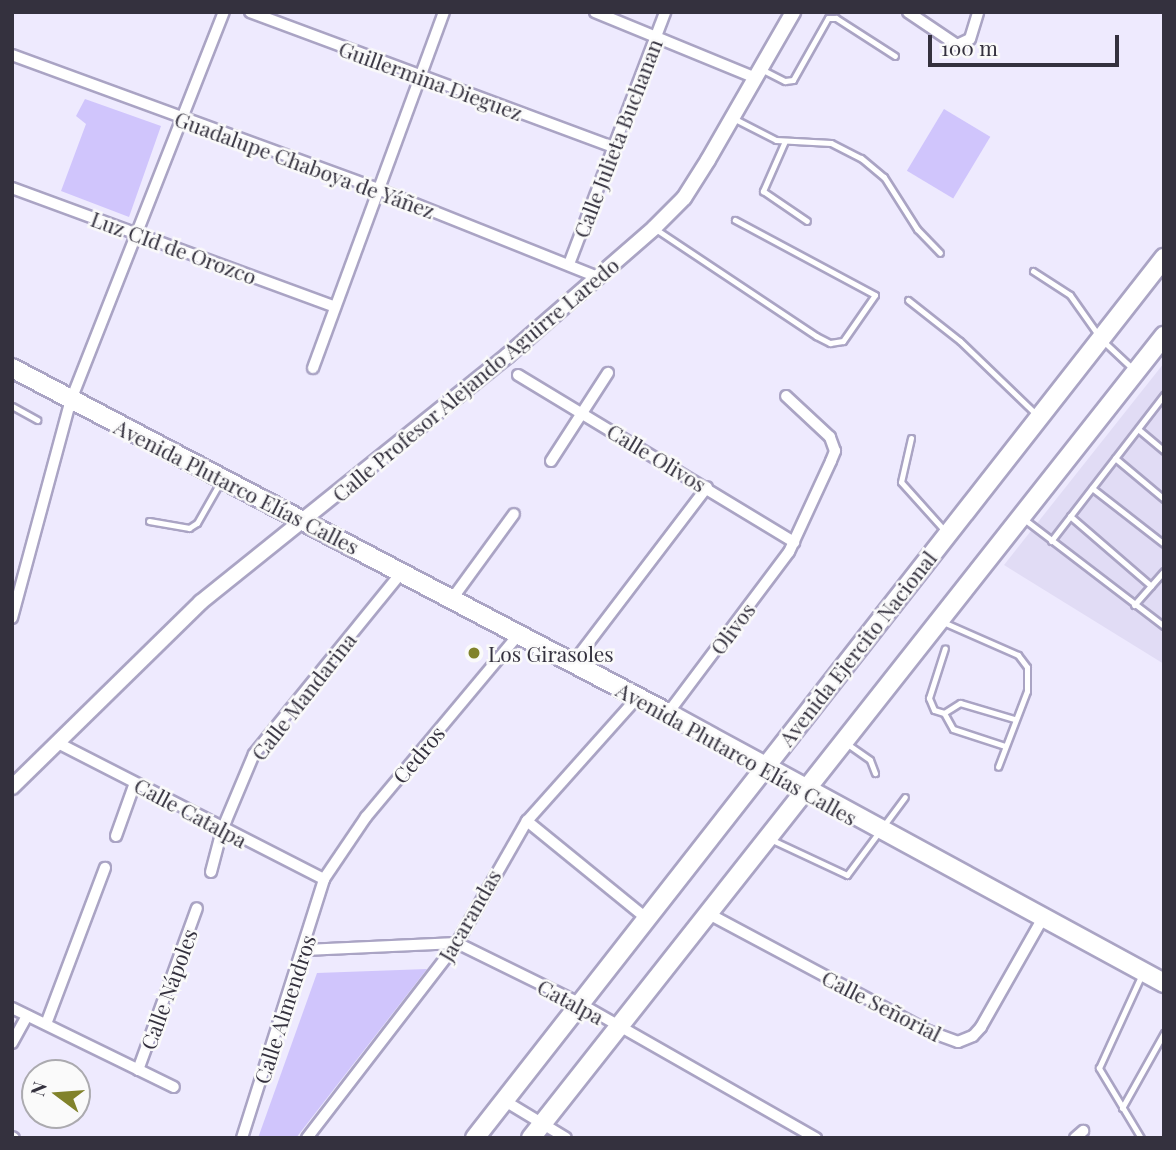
<!DOCTYPE html>
<meta charset="utf-8">
<style>
body{margin:0}
#map{position:relative;width:1176px;height:1150px;overflow:hidden;background:#eeeafe;font-family:"Playfair Display",serif}
div>[style]{position:absolute}
[style*='--x']{left:calc(var(--x)*1px);top:calc(var(--y)*1px);width:calc(var(--w)*1px);rotate:calc(var(--a)*1deg)}
.built>*{inset:0;background:#e1dcf5}
.green>*{inset:0;background:#d0c5fc;transform-origin:0 0}
.roads{filter:drop-shadow(2px 0 #aaa4c4) drop-shadow(-2px 0 #aaa4c4) drop-shadow(0 2px #aaa4c4) drop-shadow(0 -2px #aaa4c4)}
.service>*{height:5px;margin:-2.5px;padding:0 2.5px;transform-origin:2.5px;border-radius:2.5px;background:#fff}
.minor>*{height:10px;margin:-5px;padding:0 5px;transform-origin:5px;border-radius:5px;background:#fff}
.tertiary>*{height:14px;margin:-7px;padding:0 7px;transform-origin:7px;border-radius:7px;background:#fff}
.primary>*{height:18px;margin:-9px;padding:0 9px;transform-origin:9px;border-radius:9px;background:#fff}
.dots>*{width:19px;height:19px;translate:-50% -50%;box-sizing:border-box;border:4px solid #fafafa;border-radius:50%}
span{translate:-50% -50%;white-space:nowrap;text-align:center;line-height:1.15;-webkit-text-stroke:5px #fafafa;paint-order:stroke}
.street-label{font-size:21px;color:#34313e}
.poi-label{font-size:21px;color:#34313e}
.left{translate:0 -50%;text-align:left}
.frame{position:absolute;inset:0;border:14px solid #34313e;pointer-events:none}
.north{position:absolute;left:21px;top:1059px;width:70px;height:70px;box-sizing:border-box;background:#fafafa;border:2px solid #abaaaf;border-radius:50%;rotate:286deg;font-size:19px;font-weight:700;line-height:28px;text-align:center;color:#34313e}
.north::after{content:'';display:block;margin:auto;width:24px;height:32px;background:#81822b;clip-path:polygon(50% 0,100% 100%,50% 72%,0 100%)}
.scale{position:absolute;left:928px;top:35px;width:191px;height:32px;box-sizing:border-box;border:4px solid #34313e;border-top:0;padding-left:9px;font-size:21px;line-height:24px;white-space:nowrap;color:#34313e;-webkit-text-stroke:5px #fafafa;paint-order:stroke}
</style>
<div id="map">
<div class="built">
<i style="clip-path:polygon(1164px 363px,1164px 664px,1004px 565px)"></i>
</div>
<div class="green">
<i style="clip-path:polygon(85px 99px,161px 126px,129px 217px,61px 191px,86px 124px,76px 116px)"></i>
<i style="left:944px;top:109px;width:54px;height:72px;rotate:31deg"></i>
<i style="clip-path:polygon(427px 969px,296px 1138px,258px 1138px,317px 973px)"></i>
</div>
<div class="roads">
<div class="service">
<i style="--x:761;--y:69;--w:27;--a:27"></i>
<i style="--x:785;--y:81;--w:8;--a:-7"></i>
<i style="--x:793;--y:80;--w:71;--a:-60.6"></i>
<i style="--x:828;--y:18;--w:8;--a:0"></i>
<i style="--x:836;--y:18;--w:70;--a:32.8"></i>
<i style="--x:733;--y:118;--w:48;--a:27.1"></i>
<i style="--x:776;--y:140;--w:55;--a:3.1"></i>
<i style="--x:831;--y:143;--w:34;--a:27"></i>
<i style="--x:861;--y:158;--w:30;--a:40"></i>
<i style="--x:884;--y:177;--w:62;--a:57.6"></i>
<i style="--x:917;--y:229;--w:33;--a:46"></i>
<i style="--x:785;--y:141;--w:55;--a:113.7"></i>
<i style="--x:763;--y:191;--w:53;--a:34.3"></i>
<i style="--x:654;--y:228;--w:195;--a:33.7"></i>
<i style="--x:816;--y:336;--w:16;--a:27"></i>
<i style="--x:830;--y:343;--w:13;--a:-9"></i>
<i style="--x:843;--y:341;--w:56;--a:-55.2"></i>
<i style="--x:875;--y:295;--w:159;--a:-151.8"></i>
<i style="--x:1033;--y:271;--w:44;--a:33"></i>
<i style="--x:1070;--y:295;--w:54;--a:54.8"></i>
<i style="--x:1101;--y:339;--w:44;--a:43.2"></i>
<i style="--x:908;--y:300;--w:66;--a:38.3"></i>
<i style="--x:960;--y:341;--w:107;--a:43.9"></i>
<i style="--x:12;--y:406;--w:29;--a:29"></i>
<i style="--x:1138;--y:429;--w:34;--a:40"></i>
<i style="--x:911;--y:438;--w:45;--a:102.8"></i>
<i style="--x:901;--y:482;--w:66;--a:48.1"></i>
<i style="--x:1115;--y:458;--w:64;--a:39.9"></i>
<i style="--x:1092;--y:488;--w:91;--a:37.9"></i>
<i style="--x:1070;--y:516;--w:107;--a:40.8"></i>
<i style="--x:1024;--y:519;--w:176;--a:37.4"></i>
<i style="--x:149;--y:521;--w:41;--a:9.9"></i>
<i style="--x:189;--y:528;--w:9;--a:-32"></i>
<i style="--x:197;--y:523;--w:48;--a:-60.3"></i>
<i style="--x:1051;--y:541;--w:185;--a:-52.3"></i>
<i style="--x:1134;--y:605;--w:45;--a:-48.6"></i>
<i style="--x:943;--y:622;--w:82;--a:23.7"></i>
<i style="--x:1018;--y:655;--w:15;--a:53"></i>
<i style="--x:1027;--y:667;--w:24;--a:90"></i>
<i style="--x:1027;--y:691;--w:81;--a:110.9"></i>
<i style="--x:944;--y:713;--w:10;--a:-163"></i>
<i style="--x:934;--y:710;--w:13;--a:-113"></i>
<i style="--x:929;--y:698;--w:52;--a:-72.3"></i>
<i style="--x:944;--y:713;--w:19;--a:-32"></i>
<i style="--x:960;--y:703;--w:56;--a:16.5"></i>
<i style="--x:944;--y:713;--w:18;--a:61"></i>
<i style="--x:953;--y:729;--w:55;--a:18.1"></i>
<i style="--x:846;--y:743;--w:29;--a:35"></i>
<i style="--x:870;--y:760;--w:14;--a:69"></i>
<i style="--x:770;--y:839;--w:85;--a:25.1"></i>
<i style="--x:847;--y:875;--w:97;--a:-53.4"></i>
<i style="--x:1122;--y:1108;--w:86;--a:-60.8"></i>
<i style="--x:1141;--y:1138;--w:82;--a:-121"></i>
<i style="--x:1099;--y:1068;--w:103;--a:-65.4"></i>
</div>
<div class="minor">
<i style="--x:250;--y:12;--w:387;--a:20.4"></i>
<i style="--x:595;--y:12;--w:174;--a:22.3"></i>
<i style="--x:908;--y:12;--w:59;--a:34"></i>
<i style="--x:957;--y:45;--w:14;--a:-25"></i>
<i style="--x:970;--y:39;--w:28;--a:-73"></i>
<i style="--x:12;--y:55;--w:392;--a:20.1"></i>
<i style="--x:380;--y:190;--w:234;--a:21.8"></i>
<i style="--x:12;--y:188;--w:344;--a:20.2"></i>
<i style="--x:569;--y:264;--w:270;--a:-69.1"></i>
<i style="--x:313;--y:368;--w:379;--a:-69.8"></i>
<i style="--x:518;--y:375;--w:323;--a:31.2"></i>
<i style="--x:551;--y:461;--w:105;--a:-57.1"></i>
<i style="--x:452;--y:599;--w:105;--a:-53.9"></i>
<i style="--x:12;--y:618;--w:226;--a:-74.9"></i>
<i style="--x:71;--y:400;--w:417;--a:-68.5"></i>
<i style="--x:573;--y:663;--w:221;--a:-52.7"></i>
<i style="--x:668;--y:713;--w:201;--a:-53.1"></i>
<i style="--x:789;--y:552;--w:100;--a:-65.2"></i>
<i style="--x:831;--y:461;--w:11;--a:-68"></i>
<i style="--x:835;--y:451;--w:15;--a:-110"></i>
<i style="--x:830;--y:437;--w:60;--a:-137"></i>
<i style="--x:58;--y:743;--w:299;--a:27.1"></i>
<i style="--x:527;--y:821;--w:154;--a:39.2"></i>
<i style="--x:116;--y:836;--w:56;--a:-70.3"></i>
<i style="--x:211;--y:872;--w:43;--a:-75.3"></i>
<i style="--x:222;--y:830;--w:82;--a:-67.2"></i>
<i style="--x:254;--y:754;--w:235;--a:-50.9"></i>
<i style="--x:709;--y:914;--w:248;--a:28.1"></i>
<i style="--x:928;--y:1031;--w:32;--a:20"></i>
<i style="--x:958;--y:1042;--w:16;--a:-22"></i>
<i style="--x:973;--y:1036;--w:12;--a:-48"></i>
<i style="--x:981;--y:1027;--w:125;--a:-60.4"></i>
<i style="--x:305;--y:950;--w:152;--a:-2.6"></i>
<i style="--x:457;--y:943;--w:136;--a:26.2"></i>
<i style="--x:579;--y:1003;--w:273;--a:29.7"></i>
<i style="--x:12;--y:1008;--w:180;--a:26"></i>
<i style="--x:46;--y:1024;--w:167;--a:-69.3"></i>
<i style="--x:12;--y:1043;--w:31;--a:-61"></i>
<i style="--x:138;--y:1070;--w:172;--a:-70"></i>
<i style="--x:505;--y:1101;--w:71;--a:31.2"></i>
<i style="--x:12;--y:1137;--w:2;--a:27"></i>
<i style="--x:242;--y:1138;--w:272;--a:-72.4"></i>
<i style="--x:324;--y:879;--w:75;--a:-55.9"></i>
<i style="--x:366;--y:817;--w:237;--a:-50.1"></i>
<i style="--x:307;--y:1138;--w:246;--a:-52.4"></i>
<i style="--x:457;--y:943;--w:141;--a:-60.2"></i>
<i style="--x:527;--y:821;--w:165;--a:-48.2"></i>
<i style="--x:1075;--y:1138;--w:11;--a:-41"></i>
</div>
<div class="tertiary">
<i style="--x:12;--y:787;--w:264;--a:-44.4"></i>
<i style="--x:201;--y:602;--w:393;--a:-38.8"></i>
<i style="--x:507;--y:356;--w:195;--a:-41"></i>
<i style="--x:654;--y:228;--w:42;--a:-45"></i>
<i style="--x:684;--y:198;--w:45;--a:-57.7"></i>
<i style="--x:708;--y:160;--w:171;--a:-60.1"></i>
</div>
<div class="primary">
<i style="--x:12;--y:368;--w:741;--a:27.74"></i>
<i style="--x:668;--y:713;--w:565;--a:28.56"></i>
<i style="--x:475;--y:1138;--w:1118;--a:-51.94"></i>
<i style="--x:531;--y:1138;--w:1022;--a:-51.72"></i>
</div>
</div>
<div class="dots">
<i style="left:474px;top:653px;background:#81822b"></i>
</div>
<div class="street-label">
<span style="left:431px;top:80px;rotate:20deg">Guillermina Dieguez</span>
<span style="left:617px;top:138px;rotate:-69deg">Calle Julieta Buchanan</span>
<span style="left:305px;top:164px;rotate:20deg">Guadalupe Chaboya de Yáñez</span>
<span style="left:174px;top:247px;rotate:20deg">Luz CId de Orozco</span>
<span style="left:475px;top:379px;rotate:-40deg">Calle Profesor Alejando Aguirre Laredo</span>
<span style="left:657px;top:457px;rotate:31deg">Calle Olivos</span>
<span style="left:237px;top:486px;rotate:27deg">Avenida Plutarco Elías Calles</span>
<span style="left:732px;top:628px;rotate:-53deg">Olivos</span>
<span style="left:857px;top:648px;rotate:-52deg">Avenida Ejercito Nacional</span>
<span style="left:303px;top:696px;rotate:-52deg">Calle Mandarina</span>
<span style="left:737px;top:753px;rotate:29deg">Avenida Plutarco Elías Calles</span>
<span style="left:418px;top:754px;rotate:-50deg">Cedros</span>
<span style="left:191px;top:812px;rotate:28deg">Calle Catalpa</span>
<span style="left:469px;top:915px;rotate:-60deg">Jacarandas</span>
<span style="left:168px;top:989px;rotate:-70deg">Calle Nápoles</span>
<span style="left:571px;top:1001px;rotate:28deg">Catalpa</span>
<span style="left:882px;top:1005px;rotate:27deg">Calle Señorial</span>
<span style="left:284px;top:1009px;rotate:-72deg">Calle Almendros</span>
</div>
<div class="poi-label">
<span class="left" style="left:488px;top:653px">Los Girasoles</span>
</div>
<div class="frame"></div>
<div class="north">N</div>
<div class="scale">100 m</div>
</div>
